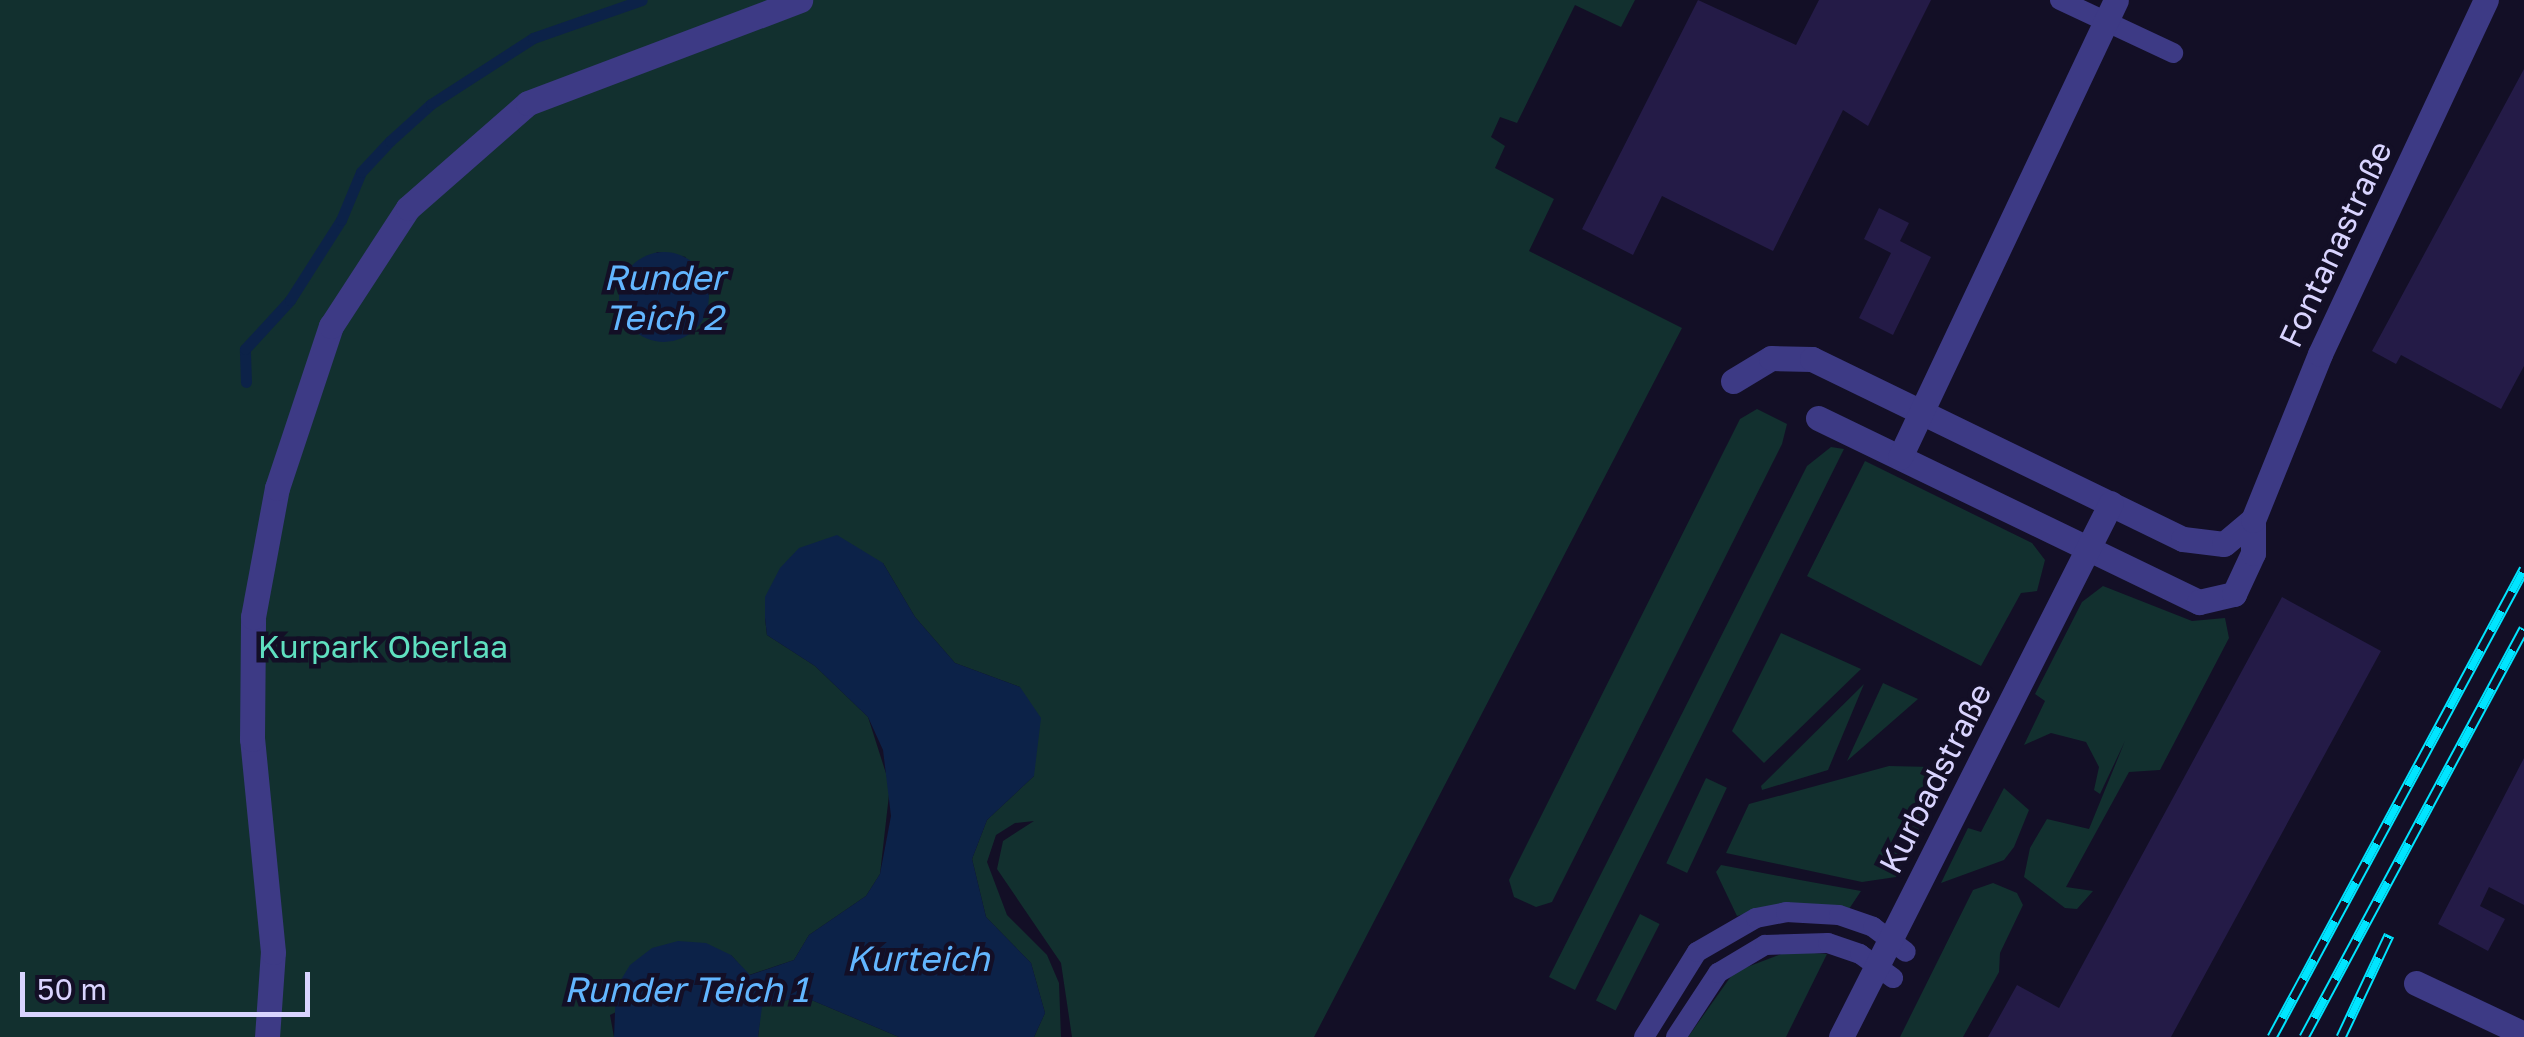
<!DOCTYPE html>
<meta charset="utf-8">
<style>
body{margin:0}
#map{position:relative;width:2524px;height:1037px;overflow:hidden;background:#130f26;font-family:"Golos Text",sans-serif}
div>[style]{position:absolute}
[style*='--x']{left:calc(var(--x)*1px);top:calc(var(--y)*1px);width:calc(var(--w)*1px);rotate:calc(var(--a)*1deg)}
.green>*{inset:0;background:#12302f;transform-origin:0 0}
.water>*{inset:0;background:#0c2248}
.round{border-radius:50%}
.stream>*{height:11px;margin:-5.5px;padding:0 5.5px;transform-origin:5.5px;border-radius:5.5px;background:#0c2248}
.building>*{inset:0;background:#241b47}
.service>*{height:20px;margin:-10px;padding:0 10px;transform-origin:10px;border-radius:10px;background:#3d3a85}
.pedestrian>*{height:25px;margin:-12.5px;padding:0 12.5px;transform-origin:12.5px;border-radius:12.5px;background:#3d3a85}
.minor>*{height:25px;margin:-12.5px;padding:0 12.5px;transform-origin:12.5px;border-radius:12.5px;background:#3d3a85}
.rail>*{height:11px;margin-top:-5.5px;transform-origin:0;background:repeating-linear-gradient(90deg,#130f26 0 22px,#00e5ff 0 44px);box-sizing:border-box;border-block:2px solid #00e5ff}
span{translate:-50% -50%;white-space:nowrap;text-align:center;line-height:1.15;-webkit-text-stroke:9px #130f26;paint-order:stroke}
.street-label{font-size:32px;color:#d9d4ff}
.park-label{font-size:32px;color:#5fe0c0}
.water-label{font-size:35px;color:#62b6ff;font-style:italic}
.scale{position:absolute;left:20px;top:972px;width:290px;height:45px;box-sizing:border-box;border:5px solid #d9d4ff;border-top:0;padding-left:12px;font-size:30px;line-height:35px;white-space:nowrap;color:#d9d4ff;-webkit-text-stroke:8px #130f26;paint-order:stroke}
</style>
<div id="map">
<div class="green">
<i style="clip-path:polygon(evenodd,0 0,1635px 0,1621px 27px,1575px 5px,1517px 123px,1500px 117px,1491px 137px,1505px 146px,1495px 168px,1554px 199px,1529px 251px,1682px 328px,1314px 1037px,1072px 1037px,1061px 963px,997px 869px,1003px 841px,1034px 821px,1015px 823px,996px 835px,987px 862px,1007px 915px,1047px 955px,1059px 983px,1061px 1037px,1034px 1037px,1045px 1013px,1031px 963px,986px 917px,972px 859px,987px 820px,1034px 776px,1020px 687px,955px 663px,915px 617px,883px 563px,765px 618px,767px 635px,815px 666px,868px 717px,890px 786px,880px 874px,866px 896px,809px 935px,794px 960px,749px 975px,731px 955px,610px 1015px,614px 1037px,0 1037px,0 0,657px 252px,686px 257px,626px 321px,619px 292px,657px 252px)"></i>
<i style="clip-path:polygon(1757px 409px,1787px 424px,1782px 444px,1552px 902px,1536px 907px,1514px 897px,1509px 880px,1740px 419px)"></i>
<i style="clip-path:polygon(1831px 447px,1844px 449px,1575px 990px,1549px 977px,1807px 466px)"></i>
<i style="clip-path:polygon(1865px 461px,2032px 543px,2045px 560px,2037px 591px,2021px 593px,1981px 666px,1807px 576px)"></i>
<i style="clip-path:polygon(2103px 586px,2192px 621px,2225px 618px,2229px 638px,2160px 770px,2129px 772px,2066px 887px,2093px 891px,2077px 909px,2065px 908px,2024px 877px,2030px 848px,2047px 819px,2089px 829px,2125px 741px,2100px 794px,2094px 790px,2099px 767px,2086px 742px,2051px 733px,2024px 745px,2045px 701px,2035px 694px,2082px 602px)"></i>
<i style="clip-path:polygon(1781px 633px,1861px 669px,1764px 763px,1732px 731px)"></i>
<i style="clip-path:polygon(1883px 683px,1918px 699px,1847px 761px)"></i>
<i style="clip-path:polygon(1864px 684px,1828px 770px,1762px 790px,1761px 786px)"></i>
<i style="clip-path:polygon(1889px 766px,1932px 767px,1913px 809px,1926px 815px,1896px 877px,1862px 882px,1726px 853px,1749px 804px)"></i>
<i style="left:1706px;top:778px;width:23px;height:94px;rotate:25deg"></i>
<i style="clip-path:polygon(2004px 788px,2029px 810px,2014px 847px,2004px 860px,1941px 883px,1968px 828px,1981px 832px)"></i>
<i style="clip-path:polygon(1721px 865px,1800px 880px,1861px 891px,1849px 909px,1783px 903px,1737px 916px,1716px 872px)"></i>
<i style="clip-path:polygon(1993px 883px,2017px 893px,2023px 905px,2000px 953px,1999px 972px,1963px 1037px,1900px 1037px,1973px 890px)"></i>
<i style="left:1640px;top:914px;width:22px;height:97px;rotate:27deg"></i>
<i style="clip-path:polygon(1789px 951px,1827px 954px,1786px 1037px,1688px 1037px,1734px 972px)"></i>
<i style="clip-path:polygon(802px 996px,899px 1037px,758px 1037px,761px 1007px)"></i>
</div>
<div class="water">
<i class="round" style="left:619px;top:252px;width:90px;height:90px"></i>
<i style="clip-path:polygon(837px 535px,883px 563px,915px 617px,955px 663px,1020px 687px,1041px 718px,1034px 776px,987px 820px,972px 859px,986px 917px,1031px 963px,1045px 1013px,1034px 1037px,899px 1037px,802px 996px,762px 1007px,758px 1037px,614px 1037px,616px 988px,630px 965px,652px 948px,678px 941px,706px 943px,731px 955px,750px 975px,794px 960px,809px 935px,866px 896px,880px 874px,891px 816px,883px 750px,868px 717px,815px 666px,767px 635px,765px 618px,765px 597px,780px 568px,799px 548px)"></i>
</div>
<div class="stream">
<i style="--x:246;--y:382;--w:33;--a:-92"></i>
<i style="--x:245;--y:349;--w:67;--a:-47.4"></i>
<i style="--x:290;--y:300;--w:95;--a:-57.5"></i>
<i style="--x:341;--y:220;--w:52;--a:-67.4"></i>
<i style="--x:361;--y:172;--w:42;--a:-46.9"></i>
<i style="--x:390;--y:141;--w:55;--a:-42.1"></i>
<i style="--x:431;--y:104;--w:121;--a:-32.9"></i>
<i style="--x:533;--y:38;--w:115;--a:-19.2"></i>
</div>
<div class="building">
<i style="clip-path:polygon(1698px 0,1796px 45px,1819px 0,1931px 0,1868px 126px,1843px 110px,1773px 251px,1662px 196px,1633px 255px,1582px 229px)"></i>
<i style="clip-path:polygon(2524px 69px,2524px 366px,2501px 409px,2401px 355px,2396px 364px,2372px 351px)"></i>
<i style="clip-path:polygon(1879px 208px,1909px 223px,1900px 241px,1931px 257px,1893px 335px,1859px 318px,1891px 253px,1864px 239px)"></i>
<i style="clip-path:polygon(2282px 597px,2381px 651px,2171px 1037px,1988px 1037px,2017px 985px,2059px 1008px)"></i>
<i style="clip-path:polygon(2524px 758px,2524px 905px,2489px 887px,2480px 906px,2505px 919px,2488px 951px,2438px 924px)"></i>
</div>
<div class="service">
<i style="--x:2060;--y:0;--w:125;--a:25.1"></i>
<i style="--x:1644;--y:1037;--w:100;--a:-58.1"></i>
<i style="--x:1697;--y:952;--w:68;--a:-30"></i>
<i style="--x:1756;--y:918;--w:31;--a:-11"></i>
<i style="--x:1786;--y:912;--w:53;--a:3.2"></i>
<i style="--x:1839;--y:915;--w:36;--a:19"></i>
<i style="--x:1873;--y:927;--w:41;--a:37.1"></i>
<i style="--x:1676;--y:1037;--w:77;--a:-56.7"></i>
<i style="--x:1718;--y:973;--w:55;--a:-30.8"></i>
<i style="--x:1765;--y:945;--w:63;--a:-1.8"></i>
<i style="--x:1828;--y:943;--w:34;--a:19"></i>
<i style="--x:1860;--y:954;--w:41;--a:36"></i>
</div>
<div class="pedestrian">
<i style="--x:267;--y:1037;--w:85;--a:-86"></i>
<i style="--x:273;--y:952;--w:214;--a:-95.6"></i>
<i style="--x:252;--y:739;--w:122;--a:-89.5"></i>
<i style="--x:253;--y:617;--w:131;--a:-79.5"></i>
<i style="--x:277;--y:488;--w:171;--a:-71.6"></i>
<i style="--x:331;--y:326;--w:141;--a:-56.9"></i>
<i style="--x:408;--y:208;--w:159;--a:-41.2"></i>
<i style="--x:528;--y:103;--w:291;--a:-20.7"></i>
</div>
<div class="minor">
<i style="--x:1733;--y:381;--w:44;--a:-31.2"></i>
<i style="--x:1771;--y:358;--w:41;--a:1.4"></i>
<i style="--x:1812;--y:359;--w:412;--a:25.9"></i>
<i style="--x:2183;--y:539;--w:41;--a:7"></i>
<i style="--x:2224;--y:544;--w:38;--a:-40"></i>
<i style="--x:1818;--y:418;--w:423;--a:25.8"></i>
<i style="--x:2199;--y:602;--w:36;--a:-13"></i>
<i style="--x:2234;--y:594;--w:45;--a:-65.1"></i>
<i style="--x:2253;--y:553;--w:33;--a:-90"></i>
<i style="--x:2253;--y:520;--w:179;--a:-68"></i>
<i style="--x:2320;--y:354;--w:391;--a:-64.9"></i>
<i style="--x:1900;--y:457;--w:505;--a:-64.7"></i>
<i style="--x:2416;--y:983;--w:119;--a:25.3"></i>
<i style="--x:1841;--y:1037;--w:598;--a:-63.18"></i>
</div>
<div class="rail">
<i style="--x:2272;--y:1037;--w:532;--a:-61.7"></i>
<i style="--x:2304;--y:1037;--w:464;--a:-61.7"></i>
<i style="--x:2341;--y:1037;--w:113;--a:-64.8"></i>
</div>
<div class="street-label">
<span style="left:2335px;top:244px;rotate:-65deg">Fontanastraße</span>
<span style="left:1935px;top:778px;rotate:-63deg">Kurbadstraße</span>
</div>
<div class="park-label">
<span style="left:383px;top:646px">Kurpark Oberlaa</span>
</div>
<div class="water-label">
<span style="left:664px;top:297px">Runder<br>Teich 2</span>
<span style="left:918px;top:958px">Kurteich</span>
<span style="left:686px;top:989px">Runder Teich 1</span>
</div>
<div class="scale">50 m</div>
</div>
